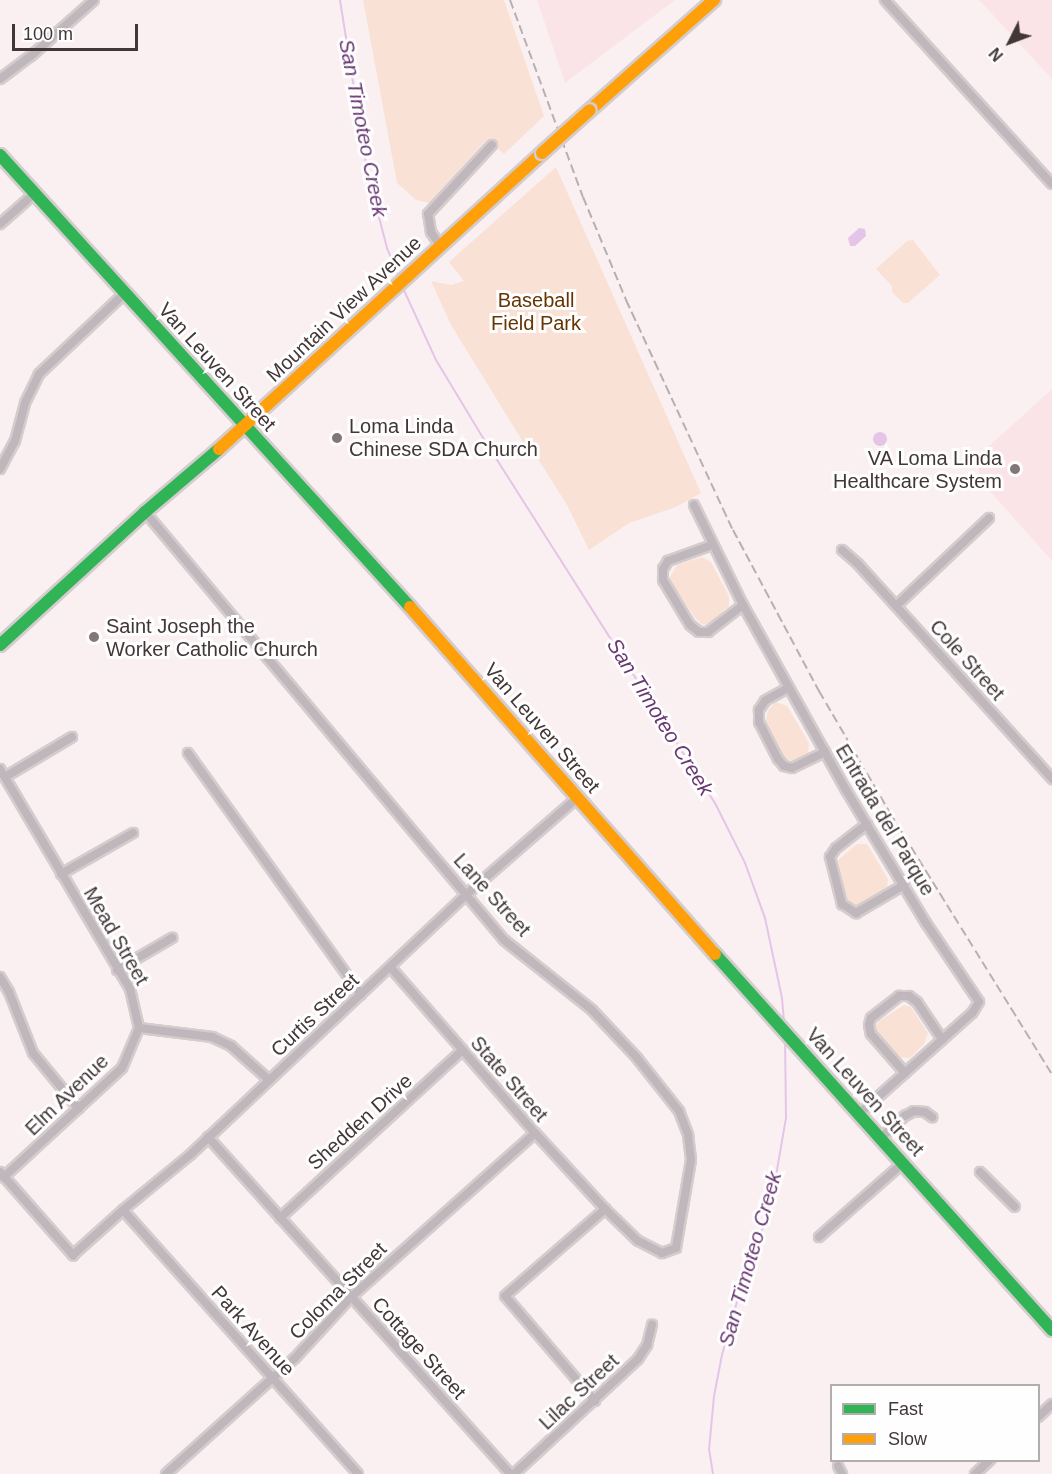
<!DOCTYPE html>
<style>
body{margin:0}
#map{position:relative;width:1052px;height:1474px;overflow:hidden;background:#faf0f2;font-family:Arial,sans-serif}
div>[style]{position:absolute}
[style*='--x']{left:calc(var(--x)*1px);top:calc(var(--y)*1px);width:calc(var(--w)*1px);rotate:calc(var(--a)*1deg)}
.built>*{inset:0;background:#fbe4e8}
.green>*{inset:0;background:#f9e2d5}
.water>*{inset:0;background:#e4c5e8}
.round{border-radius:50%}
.stream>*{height:2px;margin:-1px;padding:0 1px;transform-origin:1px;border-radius:1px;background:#e4c5e8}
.roads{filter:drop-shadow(2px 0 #d4cccd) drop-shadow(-2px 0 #d4cccd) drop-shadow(0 2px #d4cccd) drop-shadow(0 -2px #d4cccd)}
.street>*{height:8px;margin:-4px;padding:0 4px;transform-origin:4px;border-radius:4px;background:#c0b7bc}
.fast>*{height:12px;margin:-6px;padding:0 6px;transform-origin:6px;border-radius:6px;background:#30b455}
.slow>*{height:12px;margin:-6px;padding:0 6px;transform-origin:6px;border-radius:6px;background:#ff9f0a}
.rail>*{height:2px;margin-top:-1px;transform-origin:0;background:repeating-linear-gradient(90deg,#b8afb1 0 9px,transparent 0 13.5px)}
.bridges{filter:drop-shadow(2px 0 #d4cccd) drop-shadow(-2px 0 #d4cccd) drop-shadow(0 2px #d4cccd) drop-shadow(0 -2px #d4cccd)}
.slow-bridge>*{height:12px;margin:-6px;padding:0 6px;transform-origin:6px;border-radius:6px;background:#ff9f0a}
.dots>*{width:16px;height:16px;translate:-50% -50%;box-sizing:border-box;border:3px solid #fefefe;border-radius:50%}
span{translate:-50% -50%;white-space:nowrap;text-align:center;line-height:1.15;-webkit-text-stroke:6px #fefefe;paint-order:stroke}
.park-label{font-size:20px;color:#663504}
.street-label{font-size:20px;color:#423637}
.poi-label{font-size:20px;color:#423637}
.left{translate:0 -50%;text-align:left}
.right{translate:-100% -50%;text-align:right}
.water-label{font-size:21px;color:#693773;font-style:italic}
.legend{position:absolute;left:830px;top:1384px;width:210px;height:78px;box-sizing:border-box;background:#fefefe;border:2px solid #b3aeae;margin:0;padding:8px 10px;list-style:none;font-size:18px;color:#423637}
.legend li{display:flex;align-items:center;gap:12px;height:30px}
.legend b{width:30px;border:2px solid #b3aeae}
.north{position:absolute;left:980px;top:12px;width:60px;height:60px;-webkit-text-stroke:4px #fefefe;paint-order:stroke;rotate:228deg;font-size:16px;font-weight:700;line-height:24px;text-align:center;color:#423637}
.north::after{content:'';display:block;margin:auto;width:21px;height:27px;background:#423637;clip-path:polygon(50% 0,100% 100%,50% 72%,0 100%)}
.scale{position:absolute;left:12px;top:24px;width:126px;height:27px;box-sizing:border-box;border:3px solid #423637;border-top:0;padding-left:8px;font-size:18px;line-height:21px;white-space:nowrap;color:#423637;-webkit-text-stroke:4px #fefefe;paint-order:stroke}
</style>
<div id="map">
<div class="built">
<i style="clip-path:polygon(537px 0,675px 0,565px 83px)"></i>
<i style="clip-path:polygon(979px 0,1052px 0,1052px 79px)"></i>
<i style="clip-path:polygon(1052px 389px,1052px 561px,980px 480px,977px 457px)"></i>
</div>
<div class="green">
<i style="clip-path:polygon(363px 0,504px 0,544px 116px,504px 154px,487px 139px,429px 203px,416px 200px,397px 183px)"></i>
<i style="clip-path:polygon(556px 167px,701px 493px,676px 507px,629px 523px,589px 550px,567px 505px,533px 451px,526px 447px,451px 325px,431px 281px,451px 285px,464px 281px,449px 262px)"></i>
<i style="clip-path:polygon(913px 240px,940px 275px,908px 303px,903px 303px,892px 292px,892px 286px,876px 269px,907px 241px)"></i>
<i style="clip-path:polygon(702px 557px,711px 562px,729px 596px,729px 606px,710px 623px,703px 625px,696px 619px,670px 582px,670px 577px,677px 565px)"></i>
<i style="clip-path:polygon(776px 702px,787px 706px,809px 743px,808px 755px,796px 761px,789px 760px,782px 756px,766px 721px,768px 710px)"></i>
<i style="clip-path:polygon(857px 844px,867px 844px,888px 879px,887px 890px,862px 907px,852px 908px,846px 900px,838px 860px)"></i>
<i style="clip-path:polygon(904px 1005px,911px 1007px,928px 1033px,924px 1044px,910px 1058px,898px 1057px,877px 1034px,875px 1027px,879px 1021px)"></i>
</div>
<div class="water">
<i style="clip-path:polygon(859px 228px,865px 229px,866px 236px,855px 246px,850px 246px,848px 238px)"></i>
<i class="round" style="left:873px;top:432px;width:14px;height:14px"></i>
</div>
<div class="stream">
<i style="--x:340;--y:0;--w:173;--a:81"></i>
<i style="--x:367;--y:171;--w:80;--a:75.4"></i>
<i style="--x:387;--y:248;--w:32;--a:68"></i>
<i style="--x:402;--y:286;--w:81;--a:65.3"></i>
<i style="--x:436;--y:360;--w:85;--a:58.9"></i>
<i style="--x:480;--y:433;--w:438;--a:57.6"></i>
<i style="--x:715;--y:803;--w:67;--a:63.4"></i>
<i style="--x:745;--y:863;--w:59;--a:70"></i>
<i style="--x:765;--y:918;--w:82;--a:78"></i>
<i style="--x:782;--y:998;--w:25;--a:85"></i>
<i style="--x:713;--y:1474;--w:24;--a:-99"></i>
<i style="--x:709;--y:1450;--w:54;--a:-84.7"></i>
<i style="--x:714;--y:1396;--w:42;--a:-79"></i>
<i style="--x:722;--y:1355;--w:111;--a:-74.3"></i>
<i style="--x:752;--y:1248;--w:25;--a:-61"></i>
<i style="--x:764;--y:1226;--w:28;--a:-73"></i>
<i style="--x:772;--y:1199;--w:82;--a:-80.2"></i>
<i style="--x:786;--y:1118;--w:77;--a:-90.7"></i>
</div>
<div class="roads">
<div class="street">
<i style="--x:885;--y:0;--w:248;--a:47.8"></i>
<i style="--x:0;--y:79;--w:39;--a:-37"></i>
<i style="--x:31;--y:56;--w:84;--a:-41.6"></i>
<i style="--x:0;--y:224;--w:45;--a:-41.4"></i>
<i style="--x:441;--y:247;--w:18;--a:-124"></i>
<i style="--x:431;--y:232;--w:18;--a:-99"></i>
<i style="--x:428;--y:214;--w:94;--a:-47.2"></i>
<i style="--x:0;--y:469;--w:32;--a:-62"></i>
<i style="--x:15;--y:441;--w:39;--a:-75"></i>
<i style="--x:25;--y:403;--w:32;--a:-64"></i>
<i style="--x:39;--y:374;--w:117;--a:-43.3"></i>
<i style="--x:694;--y:505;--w:111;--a:63.9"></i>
<i style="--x:743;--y:605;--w:212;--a:60.9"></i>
<i style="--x:846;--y:790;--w:155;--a:59"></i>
<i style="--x:926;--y:923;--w:95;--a:56.1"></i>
<i style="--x:979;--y:1002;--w:13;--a:122"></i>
<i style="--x:972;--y:1013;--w:152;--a:138.2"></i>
<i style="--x:145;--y:512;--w:559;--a:50.01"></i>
<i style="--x:504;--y:940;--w:112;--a:38.5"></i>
<i style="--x:592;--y:1010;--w:66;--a:46.8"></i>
<i style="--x:637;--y:1058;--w:68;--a:51.6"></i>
<i style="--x:679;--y:1111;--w:26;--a:69"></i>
<i style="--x:688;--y:1135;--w:25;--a:83"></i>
<i style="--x:691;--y:1160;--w:89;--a:99.7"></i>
<i style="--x:676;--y:1248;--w:15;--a:160"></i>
<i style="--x:662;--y:1253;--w:27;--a:-153"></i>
<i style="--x:638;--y:1241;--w:46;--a:-135.9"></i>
<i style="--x:605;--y:1209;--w:103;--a:-132.6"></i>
<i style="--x:535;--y:1133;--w:219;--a:-131.1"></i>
<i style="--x:712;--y:545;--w:47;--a:160"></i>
<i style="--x:668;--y:561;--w:9;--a:122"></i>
<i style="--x:663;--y:569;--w:11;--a:90"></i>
<i style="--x:663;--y:580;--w:52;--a:59"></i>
<i style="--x:690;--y:625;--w:11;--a:38"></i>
<i style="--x:699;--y:632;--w:9;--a:0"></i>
<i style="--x:708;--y:632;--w:44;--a:-37.6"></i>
<i style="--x:842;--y:550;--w:21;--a:41"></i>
<i style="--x:858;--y:564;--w:290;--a:47.9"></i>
<i style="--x:896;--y:606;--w:128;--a:-43.4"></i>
<i style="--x:788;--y:688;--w:26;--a:151"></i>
<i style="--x:765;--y:701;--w:11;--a:124"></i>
<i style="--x:759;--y:710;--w:12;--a:90"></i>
<i style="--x:759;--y:722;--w:42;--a:62.8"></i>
<i style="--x:778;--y:759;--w:9;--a:49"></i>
<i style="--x:784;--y:766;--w:8;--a:14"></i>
<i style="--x:792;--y:768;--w:37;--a:-26"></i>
<i style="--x:188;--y:753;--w:297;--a:54.4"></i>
<i style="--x:0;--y:769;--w:256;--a:59.4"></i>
<i style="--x:130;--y:989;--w:40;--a:77"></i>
<i style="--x:139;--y:1028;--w:43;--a:113"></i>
<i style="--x:122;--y:1068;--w:161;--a:137.3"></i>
<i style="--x:5;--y:777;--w:78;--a:-30.8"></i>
<i style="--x:867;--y:824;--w:39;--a:142"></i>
<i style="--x:836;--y:848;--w:11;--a:124"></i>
<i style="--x:830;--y:857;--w:49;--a:75.7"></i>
<i style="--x:842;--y:904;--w:17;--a:33"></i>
<i style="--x:856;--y:913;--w:56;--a:-30.3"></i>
<i style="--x:61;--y:874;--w:83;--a:-29.7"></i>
<i style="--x:117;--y:970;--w:64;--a:-30.2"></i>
<i style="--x:0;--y:977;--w:17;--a:59"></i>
<i style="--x:9;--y:992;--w:66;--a:68.5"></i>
<i style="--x:33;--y:1053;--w:72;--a:50.6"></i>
<i style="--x:139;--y:1028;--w:74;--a:7"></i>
<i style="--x:212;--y:1037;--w:21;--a:25"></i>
<i style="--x:231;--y:1046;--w:51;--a:41.8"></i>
<i style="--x:905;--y:1073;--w:52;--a:-131.1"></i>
<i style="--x:871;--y:1034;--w:9;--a:-103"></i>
<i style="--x:869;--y:1025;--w:7;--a:-74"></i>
<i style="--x:871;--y:1018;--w:36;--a:-38"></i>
<i style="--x:899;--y:996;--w:10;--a:0"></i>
<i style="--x:909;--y:996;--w:10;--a:37"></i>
<i style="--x:917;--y:1002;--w:45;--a:56"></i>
<i style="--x:208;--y:1137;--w:453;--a:48.1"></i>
<i style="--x:881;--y:1138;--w:33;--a:-43"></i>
<i style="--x:905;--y:1116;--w:10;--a:-29"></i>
<i style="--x:914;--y:1111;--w:11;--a:5"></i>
<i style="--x:925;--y:1112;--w:9;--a:36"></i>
<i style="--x:0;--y:1172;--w:111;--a:48.7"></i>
<i style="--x:73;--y:1255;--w:67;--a:-42"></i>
<i style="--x:123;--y:1210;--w:87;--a:-39.4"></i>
<i style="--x:190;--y:1155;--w:381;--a:-43.3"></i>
<i style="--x:467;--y:894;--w:147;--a:-41.1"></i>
<i style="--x:980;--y:1172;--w:49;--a:45"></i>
<i style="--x:123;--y:1210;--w:353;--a:48.3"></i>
<i style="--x:280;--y:1218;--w:248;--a:-42.6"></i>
<i style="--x:819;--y:1237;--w:112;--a:-41.4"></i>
<i style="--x:595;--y:1401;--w:138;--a:-130.6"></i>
<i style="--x:505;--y:1296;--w:133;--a:-41"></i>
<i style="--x:1038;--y:1417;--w:19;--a:-43"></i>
<i style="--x:838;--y:1466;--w:9;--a:63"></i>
<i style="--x:166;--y:1474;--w:173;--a:-42"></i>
<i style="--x:295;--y:1358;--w:83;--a:-47.4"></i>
<i style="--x:351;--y:1297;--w:246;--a:-41.7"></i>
<i style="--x:514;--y:1474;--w:169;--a:-42.8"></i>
<i style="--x:638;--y:1359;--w:17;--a:-57"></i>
<i style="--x:647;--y:1345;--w:21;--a:-76"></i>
<i style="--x:975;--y:1474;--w:21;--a:-43"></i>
</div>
<div class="fast">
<i style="--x:0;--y:155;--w:610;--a:47.79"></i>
<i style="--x:0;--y:645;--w:197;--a:-42.5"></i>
<i style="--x:145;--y:512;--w:97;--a:-40.4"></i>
<i style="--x:715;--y:954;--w:505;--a:48.13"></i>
</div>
<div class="slow">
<i style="--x:590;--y:110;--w:166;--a:-41.6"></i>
<i style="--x:219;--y:449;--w:438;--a:-42.5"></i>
<i style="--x:410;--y:607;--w:462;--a:48.7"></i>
</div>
</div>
<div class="rail">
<i style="--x:510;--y:0;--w:210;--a:69.7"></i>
<i style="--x:583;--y:197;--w:112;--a:67.3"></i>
<i style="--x:626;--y:300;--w:254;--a:65.1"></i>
<i style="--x:733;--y:530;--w:183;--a:61.9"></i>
<i style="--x:819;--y:691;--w:141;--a:59.8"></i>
<i style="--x:890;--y:813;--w:307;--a:58.2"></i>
</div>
<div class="bridges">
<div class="slow-bridge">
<i style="--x:542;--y:153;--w:64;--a:-41.9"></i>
</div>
</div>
<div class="dots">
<i style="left:337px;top:438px;background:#827778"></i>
<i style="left:1015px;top:469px;background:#827778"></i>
<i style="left:94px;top:637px;background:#827778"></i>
</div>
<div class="park-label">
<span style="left:536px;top:312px">Baseball<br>Field Park</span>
</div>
<div class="street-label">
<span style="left:344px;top:309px;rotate:-43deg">Mountain View Avenue</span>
<span style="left:217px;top:367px;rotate:48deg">Van Leuven Street</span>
<span style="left:967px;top:660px;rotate:48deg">Cole Street</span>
<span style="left:542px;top:728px;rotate:49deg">Van Leuven Street</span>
<span style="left:885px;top:820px;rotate:59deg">Entrada del Parque</span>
<span style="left:492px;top:895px;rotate:48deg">Lane Street</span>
<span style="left:116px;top:936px;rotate:60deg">Mead Street</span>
<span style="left:315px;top:1015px;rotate:-43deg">Curtis Street</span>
<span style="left:509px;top:1079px;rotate:49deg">State Street</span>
<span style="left:865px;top:1092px;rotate:48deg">Van Leuven Street</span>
<span style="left:67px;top:1095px;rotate:-44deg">Elm Avenue</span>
<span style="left:360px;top:1122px;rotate:-42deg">Shedden Drive</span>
<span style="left:338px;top:1291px;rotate:-45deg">Coloma Street</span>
<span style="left:253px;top:1331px;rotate:48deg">Park Avenue</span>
<span style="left:419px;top:1348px;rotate:48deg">Cottage Street</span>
<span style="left:579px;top:1392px;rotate:-43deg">Lilac Street</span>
</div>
<div class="poi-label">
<span class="left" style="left:349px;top:438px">Loma Linda<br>Chinese SDA Church</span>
<span class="right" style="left:1002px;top:470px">VA Loma Linda<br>Healthcare System</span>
<span class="left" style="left:106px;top:638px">Saint Joseph the<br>Worker Catholic Church</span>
</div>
<div class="water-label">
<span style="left:363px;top:128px;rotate:79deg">San Timoteo Creek</span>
<span style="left:660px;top:717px;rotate:58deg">San Timoteo Creek</span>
<span style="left:750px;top:1259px;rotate:-74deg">San Timoteo Creek</span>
</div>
<ul class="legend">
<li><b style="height:8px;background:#30b455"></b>Fast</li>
<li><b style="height:8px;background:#ff9f0a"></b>Slow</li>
</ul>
<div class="north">N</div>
<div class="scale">100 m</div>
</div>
